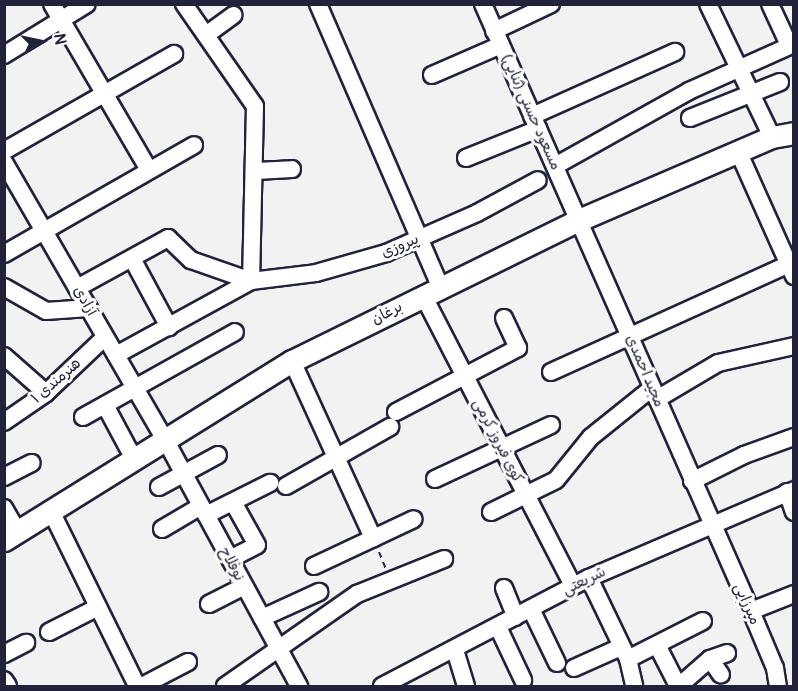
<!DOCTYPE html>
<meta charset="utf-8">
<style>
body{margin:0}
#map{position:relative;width:798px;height:691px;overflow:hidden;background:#f2f2f3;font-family:Pangolin,"Playpen Sans Arabic",sans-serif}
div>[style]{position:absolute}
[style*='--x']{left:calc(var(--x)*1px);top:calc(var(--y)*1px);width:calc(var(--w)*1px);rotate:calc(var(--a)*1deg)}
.path>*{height:2px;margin-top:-1px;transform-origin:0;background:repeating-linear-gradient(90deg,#22223b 0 6px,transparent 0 10.5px)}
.roads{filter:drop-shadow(2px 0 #22223b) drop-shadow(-2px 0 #22223b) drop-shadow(0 2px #22223b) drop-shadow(0 -2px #22223b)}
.minor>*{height:16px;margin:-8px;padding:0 8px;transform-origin:8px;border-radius:8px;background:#fff}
.major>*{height:21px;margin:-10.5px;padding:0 10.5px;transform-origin:10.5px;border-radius:10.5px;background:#fff}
span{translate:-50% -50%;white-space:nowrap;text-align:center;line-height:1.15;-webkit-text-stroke:6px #fff;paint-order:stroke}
.street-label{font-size:15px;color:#22223b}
.frame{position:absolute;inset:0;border:6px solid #22223b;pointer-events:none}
.north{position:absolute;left:12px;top:12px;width:60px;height:60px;-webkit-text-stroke:4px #fff;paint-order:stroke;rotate:81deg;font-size:16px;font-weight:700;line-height:24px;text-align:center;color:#22223b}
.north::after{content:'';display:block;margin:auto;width:21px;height:27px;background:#22223b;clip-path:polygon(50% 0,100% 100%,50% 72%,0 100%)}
</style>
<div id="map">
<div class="path">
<i style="--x:379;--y:552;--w:18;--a:68"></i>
</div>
<div class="roads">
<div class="minor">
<i style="--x:52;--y:4;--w:192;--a:59.7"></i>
<i style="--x:184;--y:4;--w:124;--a:55.2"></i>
<i style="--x:255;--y:106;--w:175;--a:91.3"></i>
<i style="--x:318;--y:4;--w:307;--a:66.6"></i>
<i style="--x:483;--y:4;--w:664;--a:66.18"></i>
<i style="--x:751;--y:611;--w:62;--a:67.2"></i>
<i style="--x:775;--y:668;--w:18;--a:81"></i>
<i style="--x:708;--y:4;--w:148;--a:64.3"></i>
<i style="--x:770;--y:4;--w:45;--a:65.1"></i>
<i style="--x:494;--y:31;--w:63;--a:-25.3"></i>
<i style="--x:206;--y:35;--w:34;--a:-36"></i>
<i style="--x:4;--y:55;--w:97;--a:-31.6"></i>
<i style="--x:432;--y:75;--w:75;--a:-23.5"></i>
<i style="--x:532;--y:116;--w:157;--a:-24.1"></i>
<i style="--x:690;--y:118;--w:97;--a:-21.8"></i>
<i style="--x:4;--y:151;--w:196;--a:-29.7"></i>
<i style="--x:738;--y:151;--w:137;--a:65.9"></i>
<i style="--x:466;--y:158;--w:78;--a:-21.9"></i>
<i style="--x:4;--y:162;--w:323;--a:59.9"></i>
<i style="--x:166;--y:441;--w:279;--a:61.5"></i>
<i style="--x:555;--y:166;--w:154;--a:-29.2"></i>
<i style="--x:689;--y:91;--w:115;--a:-24.1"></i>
<i style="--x:256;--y:171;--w:36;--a:-3"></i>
<i style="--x:4;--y:254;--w:219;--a:-29.8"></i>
<i style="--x:135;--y:264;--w:72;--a:61.6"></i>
<i style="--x:4;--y:287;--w:48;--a:29.7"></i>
<i style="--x:46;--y:311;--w:43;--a:-4"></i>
<i style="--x:77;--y:288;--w:104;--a:-28.8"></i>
<i style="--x:168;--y:238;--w:32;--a:44"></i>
<i style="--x:191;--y:260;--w:64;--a:19.3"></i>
<i style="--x:423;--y:295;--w:327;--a:62.7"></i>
<i style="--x:116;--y:355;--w:154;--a:-28.7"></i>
<i style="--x:251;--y:281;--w:65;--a:-7"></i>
<i style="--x:316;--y:273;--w:73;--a:-15.9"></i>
<i style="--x:386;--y:253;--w:99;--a:-23.7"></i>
<i style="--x:477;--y:213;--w:69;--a:-28.4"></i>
<i style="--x:4;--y:356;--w:56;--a:41.4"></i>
<i style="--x:292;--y:361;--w:195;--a:65.4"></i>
<i style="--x:551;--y:372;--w:267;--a:-24.4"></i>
<i style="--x:657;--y:399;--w:71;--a:-30.5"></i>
<i style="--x:718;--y:363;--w:78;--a:-12.6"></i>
<i style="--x:105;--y:405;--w:61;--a:61.8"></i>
<i style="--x:396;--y:412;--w:138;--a:-27.7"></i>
<i style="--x:518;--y:348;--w:33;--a:-115"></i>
<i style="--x:83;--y:417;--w:174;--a:-29.2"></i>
<i style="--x:4;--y:422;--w:51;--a:-34.6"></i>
<i style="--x:46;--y:393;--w:81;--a:-43.5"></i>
<i style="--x:4;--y:477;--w:31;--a:-27"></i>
<i style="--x:435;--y:479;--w:128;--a:-25"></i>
<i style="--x:692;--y:481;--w:58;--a:-26.6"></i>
<i style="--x:744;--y:455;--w:53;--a:-19.8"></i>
<i style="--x:286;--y:486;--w:120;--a:-29.6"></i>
<i style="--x:159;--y:487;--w:67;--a:-28.5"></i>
<i style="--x:787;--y:492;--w:21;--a:71"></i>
<i style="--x:4;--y:508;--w:28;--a:60"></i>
<i style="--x:51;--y:511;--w:195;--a:63.8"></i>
<i style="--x:491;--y:512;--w:72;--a:-26.2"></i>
<i style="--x:556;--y:480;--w:55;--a:-50.9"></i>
<i style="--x:591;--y:437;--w:78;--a:-38.8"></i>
<i style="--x:206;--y:515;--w:72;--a:-26.6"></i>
<i style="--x:162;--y:529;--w:45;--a:-30.5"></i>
<i style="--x:230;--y:559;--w:30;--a:-27"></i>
<i style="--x:257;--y:545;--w:49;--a:-119.2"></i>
<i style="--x:314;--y:566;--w:110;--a:-25.2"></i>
<i style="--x:589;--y:578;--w:90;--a:64.3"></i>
<i style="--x:628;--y:659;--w:28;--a:77"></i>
<i style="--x:504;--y:588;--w:31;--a:68"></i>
<i style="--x:209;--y:604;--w:39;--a:-27"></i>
<i style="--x:531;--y:609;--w:60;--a:64.3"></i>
<i style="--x:751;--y:611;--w:46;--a:-21.6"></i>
<i style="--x:262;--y:618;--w:63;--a:-24.5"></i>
<i style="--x:498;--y:627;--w:59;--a:64.7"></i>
<i style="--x:49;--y:632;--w:55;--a:-27"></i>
<i style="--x:657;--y:645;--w:46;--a:62.9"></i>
<i style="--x:455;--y:650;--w:38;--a:73"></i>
<i style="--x:4;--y:654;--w:25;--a:-27"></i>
<i style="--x:628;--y:659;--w:84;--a:-26.9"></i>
<i style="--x:710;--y:659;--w:19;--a:55"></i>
<i style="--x:574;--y:668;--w:51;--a:-24.1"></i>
<i style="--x:4;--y:680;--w:7;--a:56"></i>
<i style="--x:142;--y:686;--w:52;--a:-27.6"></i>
<i style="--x:225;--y:686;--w:161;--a:-34.9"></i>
<i style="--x:357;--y:594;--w:94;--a:-21.9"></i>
<i style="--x:382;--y:686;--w:233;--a:-27.6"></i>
<i style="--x:589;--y:578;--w:223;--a:-23.2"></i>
<i style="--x:679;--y:686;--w:41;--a:-41.1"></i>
<i style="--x:710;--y:659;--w:18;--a:-19"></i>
</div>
<div class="major">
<i style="--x:4;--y:540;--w:339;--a:-31.9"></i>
<i style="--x:292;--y:361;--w:320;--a:-26.2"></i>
<i style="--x:579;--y:220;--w:210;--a:-23.3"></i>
<i style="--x:772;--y:137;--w:22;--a:-10"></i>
</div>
</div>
<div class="street-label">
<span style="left:531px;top:112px;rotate:66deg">مسعود حسنی (ثنایی)</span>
<span style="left:400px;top:246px;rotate:-23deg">پیروزی</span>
<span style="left:85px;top:301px;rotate:60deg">آزادی</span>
<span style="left:387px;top:313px;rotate:-27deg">برغان</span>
<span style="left:645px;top:371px;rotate:67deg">مجید احمدی</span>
<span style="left:56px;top:381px;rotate:-41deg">هنرمندی ۱</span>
<span style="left:498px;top:441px;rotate:63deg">کوی فیروز کرمی</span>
<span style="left:232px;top:564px;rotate:62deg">نوفلاح</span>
<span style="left:584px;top:581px;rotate:-26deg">شریعتی</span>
<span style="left:747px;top:604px;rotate:66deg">میرزایی</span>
</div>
<div class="frame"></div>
<div class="north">N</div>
</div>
